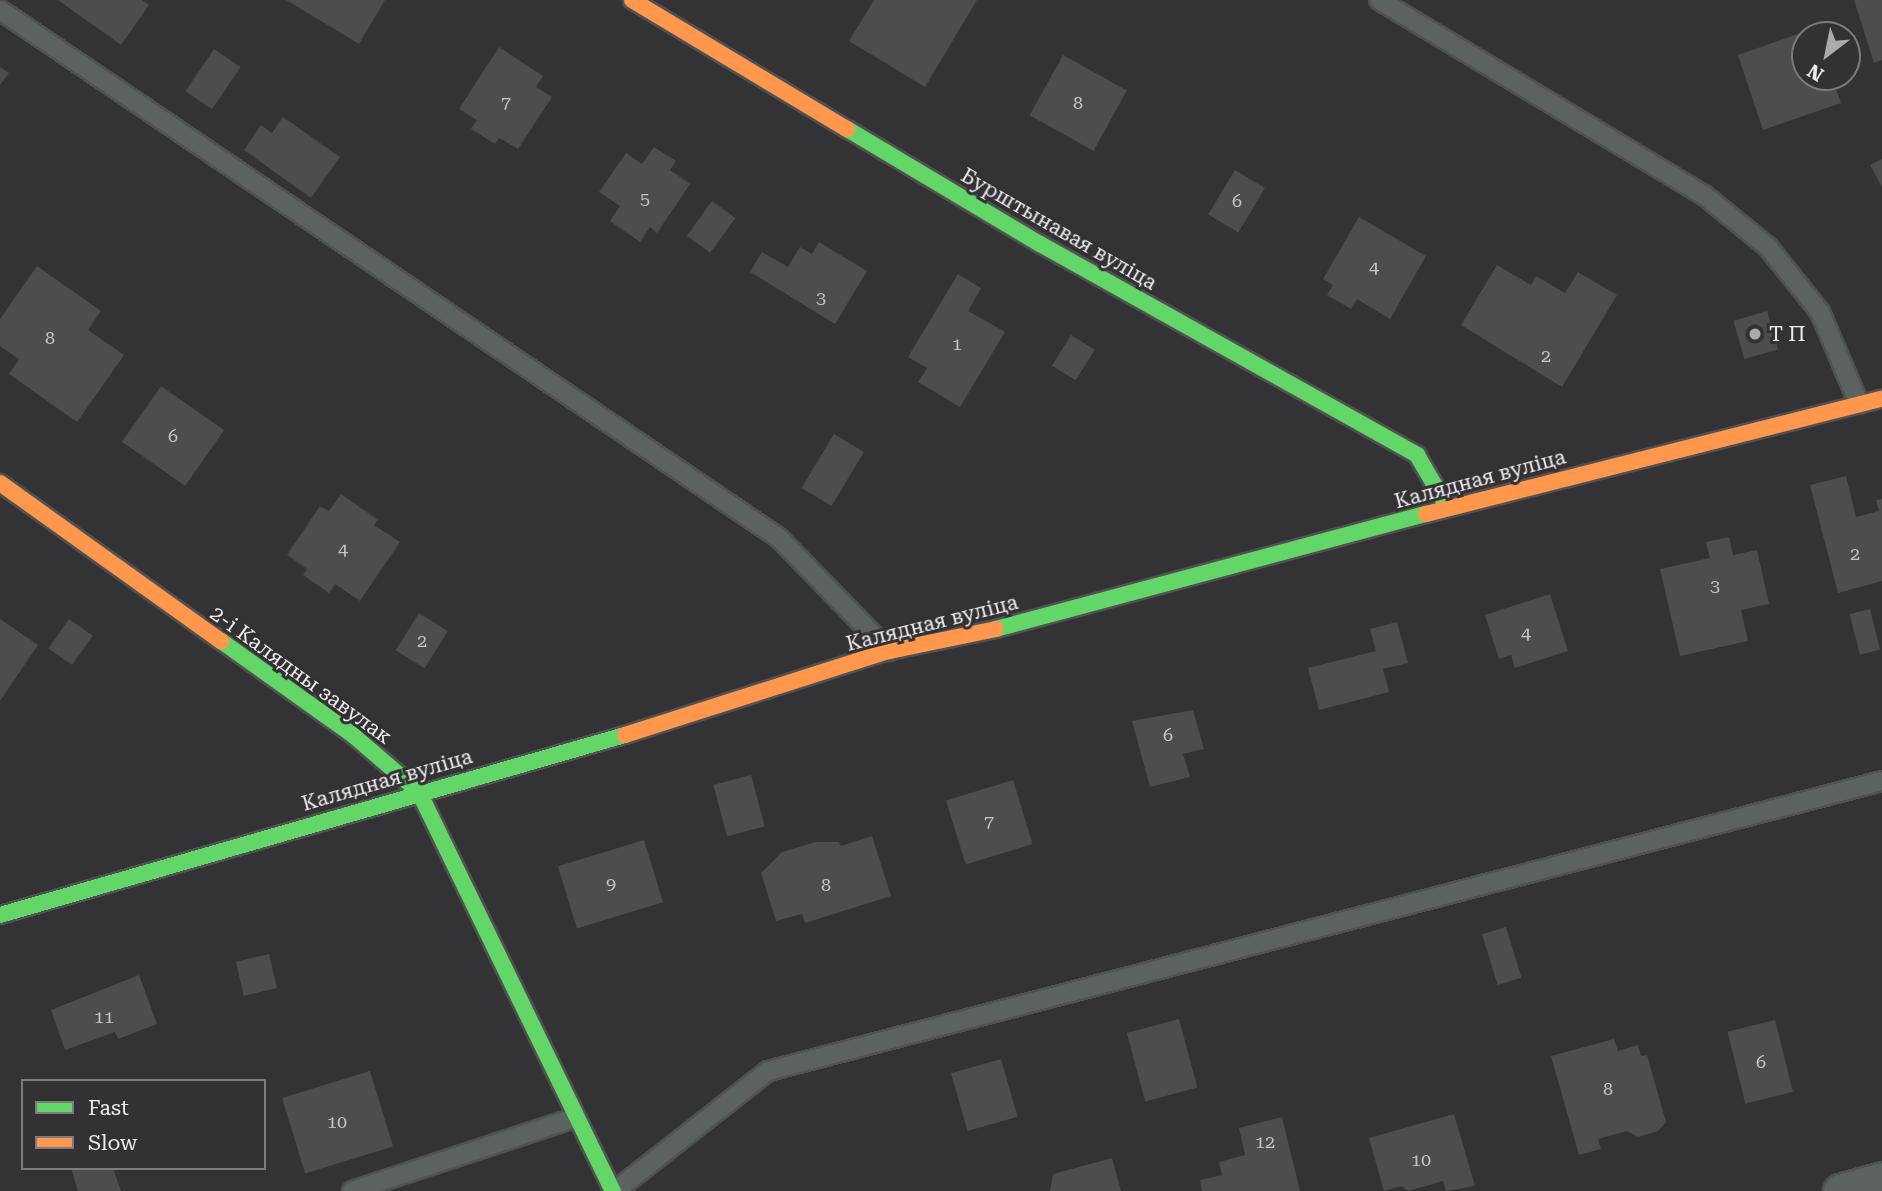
<!DOCTYPE html>
<meta charset="utf-8">
<style>
body{margin:0}
#map{position:relative;width:1882px;height:1191px;overflow:hidden;background:#333234;font-family:"Roboto Serif",serif}
div>[style]{position:absolute}
[style*='--x']{left:calc(var(--x)*1px);top:calc(var(--y)*1px);width:calc(var(--w)*1px);rotate:calc(var(--a)*1deg)}
.building>*{inset:0;background:#4d4c4e;transform-origin:0 0}
.roads{filter:drop-shadow(2px 0 #515052) drop-shadow(-2px 0 #515052) drop-shadow(0 2px #515052) drop-shadow(0 -2px #515052)}
.lane>*{height:18px;margin:-9px;padding:0 9px;transform-origin:9px;border-radius:9px;background:#5c6260}
.street>*{height:33px;margin:-16.5px;padding:0 16.5px;transform-origin:16.5px;border-radius:16.5px;background:#5c6260}
.fast>*{height:16px;margin:-8px;padding:0 8px;transform-origin:8px;border-radius:8px;background:#63d668}
.slow>*{height:16px;margin:-8px;padding:0 8px;transform-origin:8px;border-radius:8px;background:#ff974d}
.dots>*{width:19px;height:19px;translate:-50% -50%;box-sizing:border-box;border:4px solid #343135;border-radius:50%}
span{translate:-50% -50%;white-space:nowrap;text-align:center;line-height:1.15;-webkit-text-stroke:6px #343135;paint-order:stroke}
.number-label{font-size:18px;color:#c4c3c5}
.number-label span{-webkit-text-stroke-width:0}
.street-label{font-size:21px;color:#ecebed}
.poi-label{font-size:21px;color:#ecebed}
.left{translate:0 -50%;text-align:left}
.legend{position:absolute;left:21px;top:1079px;width:245px;height:91px;box-sizing:border-box;background:#343135;border:2px solid #7e7b7f;margin:0;padding:9px 12px;list-style:none;font-size:21px;color:#ecebed}
.legend li{display:flex;align-items:center;gap:14px;height:35px}
.legend b{width:35px;border:2px solid #7e7b7f}
.north{position:absolute;left:1791px;top:21px;width:70px;height:70px;box-sizing:border-box;background:#343135;border:2px solid #7e7b7f;border-radius:50%;rotate:212deg;font-size:19px;font-weight:700;line-height:28px;text-align:center;color:#ecebed}
.north::after{content:'';display:block;margin:auto;width:24px;height:32px;background:#abaaac;clip-path:polygon(50% 0,100% 100%,50% 72%,0 100%)}
</style>
<div id="map">
<div class="building">
<i style="clip-path:polygon(58px 0,142px 0,149px 5px,121px 45px)"></i>
<i style="clip-path:polygon(286px 0,385px 0,359px 44px)"></i>
<i style="clip-path:polygon(874px 0,977px 0,925px 87px,849px 41px)"></i>
<i style="clip-path:polygon(1854px 0,1882px 0,1882px 60px,1874px 63px)"></i>
<i style="clip-path:polygon(1815px 28px,1818px 35px,1805px 35px,1805px 77px,1832px 77px,1841px 103px,1763px 130px,1738px 55px)"></i>
<i style="clip-path:polygon(499px 47px,543px 76px,536px 87px,552px 97px,518px 149px,499px 138px,495px 144px,471px 129px,477px 120px,459px 109px)"></i>
<i style="left:214px;top:49px;width:32px;height:51px;rotate:34deg"></i>
<i style="left:1063px;top:55px;width:73px;height:69px;rotate:29deg"></i>
<i style="clip-path:polygon(0 67px,9px 73px,0 85px)"></i>
<i style="clip-path:polygon(283px 117px,340px 157px,311px 198px,244px 150px,261px 125px,272px 133px)"></i>
<i style="clip-path:polygon(654px 147px,676px 161px,670px 170px,690px 184px,657px 233px,650px 227px,640px 242px,610px 221px,620px 206px,599px 192px,626px 153px,642px 164px)"></i>
<i style="clip-path:polygon(1882px 159px,1882px 187px,1870px 165px)"></i>
<i style="left:1235px;top:170px;width:35px;height:52px;rotate:31deg"></i>
<i style="left:712px;top:201px;width:29px;height:43px;rotate:36deg"></i>
<i style="clip-path:polygon(1359px 217px,1426px 256px,1390px 319px,1357px 299px,1351px 309px,1327px 295px,1333px 285px,1323px 279px)"></i>
<i style="clip-path:polygon(819px 242px,867px 271px,835px 324px,750px 272px,762px 252px,788px 267px,800px 247px,812px 254px)"></i>
<i style="clip-path:polygon(1497px 265px,1531px 285px,1536px 276px,1565px 293px,1578px 272px,1617px 295px,1562px 387px,1461px 325px)"></i>
<i style="clip-path:polygon(37px 266px,101px 311px,88px 330px,124px 355px,77px 422px,9px 374px,19px 359px,0 346px,0 319px)"></i>
<i style="clip-path:polygon(958px 274px,981px 288px,968px 311px,1005px 332px,960px 407px,918px 382px,927px 368px,908px 357px)"></i>
<i style="left:1767px;top:311px;width:40px;height:35px;rotate:74deg"></i>
<i style="left:1071px;top:335px;width:28px;height:36px;rotate:32deg"></i>
<i style="left:161px;top:386px;width:77px;height:68px;rotate:35deg"></i>
<i style="left:834px;top:434px;width:35px;height:63px;rotate:31deg"></i>
<i style="clip-path:polygon(1846px 476px,1856px 517px,1879px 511px,1876px 500px,1882px 499px,1882px 581px,1838px 593px,1810px 485px)"></i>
<i style="clip-path:polygon(341px 494px,378px 520px,374px 525px,400px 542px,360px 601px,335px 584px,329px 593px,303px 575px,307px 569px,287px 555px,320px 506px,329px 511px)"></i>
<i style="clip-path:polygon(1729px 537px,1733px 555px,1757px 550px,1769px 604px,1741px 610px,1748px 641px,1680px 656px,1660px 569px,1710px 558px,1706px 542px)"></i>
<i style="clip-path:polygon(1550px 594px,1568px 651px,1515px 668px,1511px 655px,1499px 659px,1485px 615px)"></i>
<i style="left:1870px;top:609px;width:42px;height:21px;rotate:76deg"></i>
<i style="left:419px;top:613px;width:34px;height:44px;rotate:32deg"></i>
<i style="clip-path:polygon(0 619px,38px 645px,0 701px)"></i>
<i style="left:69px;top:619px;width:29px;height:36px;rotate:35deg"></i>
<i style="clip-path:polygon(1397px 622px,1408px 663px,1383px 669px,1389px 692px,1319px 710px,1308px 668px,1376px 651px,1370px 629px)"></i>
<i style="clip-path:polygon(1193px 710px,1204px 749px,1183px 754px,1190px 777px,1150px 787px,1132px 721px)"></i>
<i style="left:751px;top:775px;width:53px;height:39px;rotate:75deg"></i>
<i style="left:1013px;top:780px;width:67px;height:70px;rotate:73deg"></i>
<i style="clip-path:polygon(872px 836px,891px 896px,805px 923px,802px 914px,776px 921px,761px 873px,782px 852px,816px 842px,839px 842px,841px 846px)"></i>
<i style="left:644px;top:840px;width:65px;height:90px;rotate:73deg"></i>
<i style="left:1506px;top:927px;width:53px;height:25px;rotate:73deg"></i>
<i style="left:269px;top:954px;width:35px;height:34px;rotate:77deg"></i>
<i style="clip-path:polygon(139px 975px,157px 1024px,118px 1039px,115px 1032px,65px 1050px,51px 1010px)"></i>
<i style="left:1179px;top:1019px;width:71px;height:54px;rotate:75deg"></i>
<i style="left:1775px;top:1020px;width:74px;height:49px;rotate:76deg"></i>
<i style="clip-path:polygon(1614px 1039px,1618px 1051px,1638px 1045px,1641px 1056px,1647px 1055px,1666px 1122px,1658px 1131px,1638px 1137px,1627px 1131px,1598px 1139px,1601px 1149px,1579px 1155px,1551px 1056px)"></i>
<i style="left:1001px;top:1059px;width:60px;height:52px;rotate:74deg"></i>
<i style="left:370px;top:1071px;width:79px;height:92px;rotate:73deg"></i>
<i style="clip-path:polygon(1454px 1114px,1475px 1186px,1446px 1191px,1443px 1181px,1408px 1191px,1402px 1186px,1384px 1191px,1369px 1138px)"></i>
<i style="clip-path:polygon(1282px 1117px,1300px 1191px,1202px 1191px,1200px 1180px,1222px 1175px,1219px 1162px,1245px 1155px,1239px 1128px)"></i>
<i style="clip-path:polygon(1112px 1158px,1121px 1191px,1050px 1191px,1053px 1174px)"></i>
<i style="clip-path:polygon(71px 1168px,113px 1168px,121px 1191px,78px 1191px)"></i>
</div>
<div class="roads">
<div class="lane">
<i style="--x:1379;--y:0;--w:379;--a:31"></i>
<i style="--x:1704;--y:195;--w:82;--a:39.1"></i>
<i style="--x:1768;--y:247;--w:83;--a:51.3"></i>
<i style="--x:1820;--y:312;--w:100;--a:67"></i>
<i style="--x:0;--y:10;--w:941;--a:34.13"></i>
<i style="--x:779;--y:538;--w:158;--a:45.8"></i>
<i style="--x:352;--y:1191;--w:234;--a:-18.2"></i>
<i style="--x:615;--y:1191;--w:194;--a:-38.1"></i>
<i style="--x:768;--y:1071;--w:1151;--a:-14.59"></i>
</div>
<div class="street">
<i style="--x:1840;--y:1191;--w:44;--a:-15.9"></i>
</div>
<div class="fast">
<i style="--x:847;--y:129;--w:225;--a:30.8"></i>
<i style="--x:1040;--y:244;--w:432;--a:29.2"></i>
<i style="--x:1417;--y:455;--w:61;--a:59.7"></i>
<i style="--x:996;--y:629;--w:445;--a:-15"></i>
<i style="--x:221;--y:641;--w:163;--a:35.5"></i>
<i style="--x:354;--y:736;--w:86;--a:40.7"></i>
<i style="--x:419;--y:792;--w:444;--a:64.1"></i>
<i style="--x:0;--y:915;--w:650;--a:-16.07"></i>
</div>
<div class="slow">
<i style="--x:632;--y:0;--w:251;--a:31"></i>
<i style="--x:0;--y:483;--w:272;--a:35.6"></i>
<i style="--x:1426;--y:514;--w:470;--a:-14.2"></i>
<i style="--x:625;--y:735;--w:277;--a:-17.7"></i>
<i style="--x:889;--y:651;--w:109;--a:-11.6"></i>
</div>
</div>
<div class="dots">
<i style="left:1755px;top:334px;background:#abaaac"></i>
</div>
<div class="number-label">
<span style="left:506px;top:103px">7</span>
<span style="left:1078px;top:103px">8</span>
<span style="left:645px;top:199px">5</span>
<span style="left:1237px;top:201px">6</span>
<span style="left:1374px;top:267px">4</span>
<span style="left:821px;top:298px">3</span>
<span style="left:50px;top:338px">8</span>
<span style="left:957px;top:344px">1</span>
<span style="left:1546px;top:356px">2</span>
<span style="left:173px;top:436px">6</span>
<span style="left:343px;top:549px">4</span>
<span style="left:1855px;top:554px">2</span>
<span style="left:1715px;top:586px">3</span>
<span style="left:1526px;top:633px">4</span>
<span style="left:422px;top:641px">2</span>
<span style="left:1168px;top:735px">6</span>
<span style="left:989px;top:822px">7</span>
<span style="left:611px;top:884px">9</span>
<span style="left:826px;top:885px">8</span>
<span style="left:104px;top:1017px">11</span>
<span style="left:1761px;top:1062px">6</span>
<span style="left:1608px;top:1089px">8</span>
<span style="left:337px;top:1122px">10</span>
<span style="left:1265px;top:1142px">12</span>
<span style="left:1421px;top:1160px">10</span>
</div>
<div class="street-label">
<span style="left:1059px;top:229px;rotate:30deg">Бурштынавая вуліца</span>
<span style="left:1480px;top:479px;rotate:-15deg">Калядная вуліца</span>
<span style="left:932px;top:623px;rotate:-14deg">Калядная вуліца</span>
<span style="left:301px;top:675px;rotate:36deg">2-і Калядны завулак</span>
<span style="left:387px;top:780px;rotate:-16deg">Калядная вуліца</span>
</div>
<div class="poi-label">
<span class="left" style="left:1769px;top:334px">Т П</span>
</div>
<ul class="legend">
<li><b style="height:9px;background:#63d668"></b>Fast</li>
<li><b style="height:9px;background:#ff974d"></b>Slow</li>
</ul>
<div class="north">N</div>
</div>
